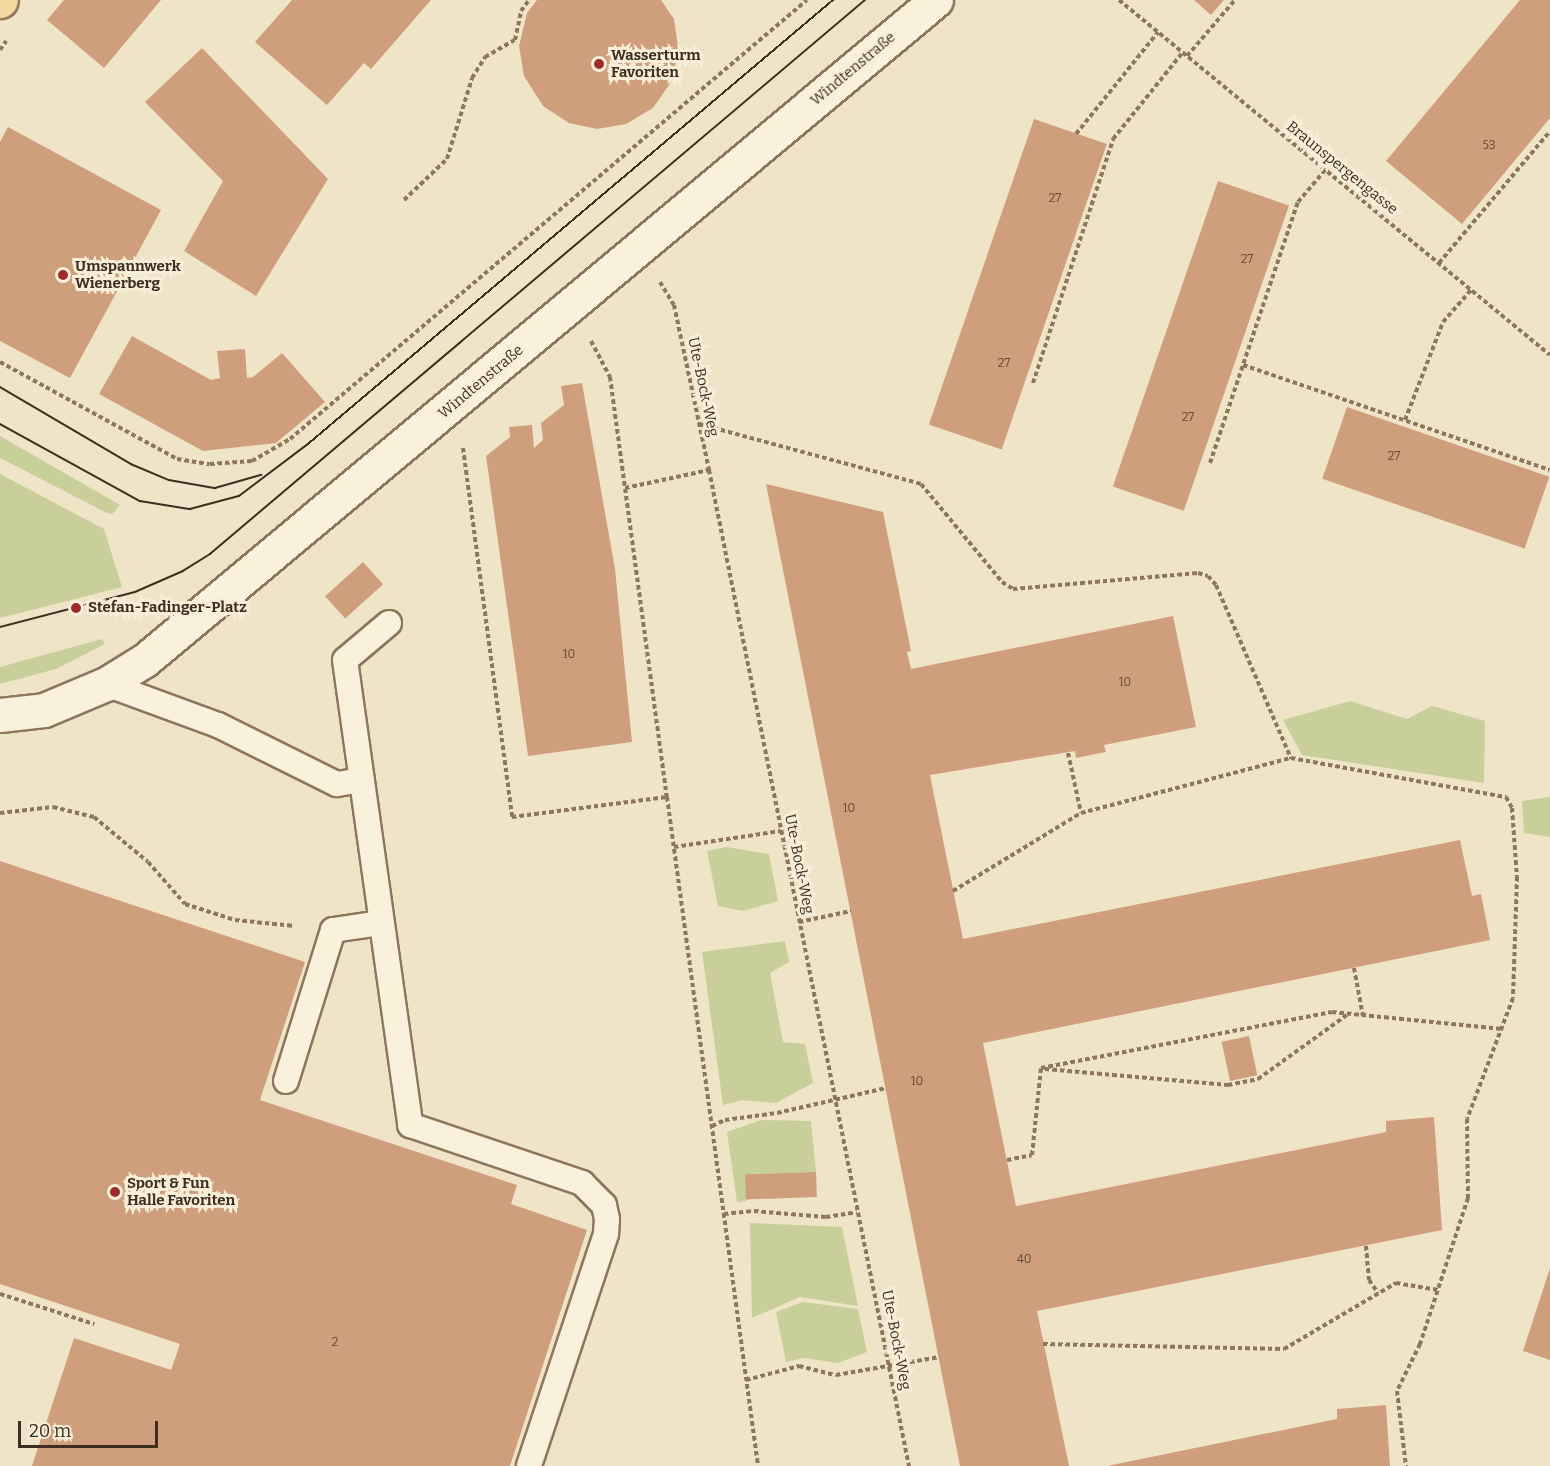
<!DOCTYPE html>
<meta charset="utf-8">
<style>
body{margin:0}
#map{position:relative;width:1550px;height:1466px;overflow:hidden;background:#f0e4c8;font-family:Bitter,serif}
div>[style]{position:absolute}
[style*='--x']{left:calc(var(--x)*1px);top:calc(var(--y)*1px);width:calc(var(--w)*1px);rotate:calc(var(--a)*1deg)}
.green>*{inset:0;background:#c9cf9b}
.building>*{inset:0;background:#cf9f7d;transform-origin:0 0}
.path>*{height:4px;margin-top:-2px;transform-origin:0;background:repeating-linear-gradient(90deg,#8d765c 0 4.5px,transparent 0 7.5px)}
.roads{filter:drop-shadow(2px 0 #8d765c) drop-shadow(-2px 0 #8d765c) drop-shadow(0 2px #8d765c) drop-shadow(0 -2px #8d765c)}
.service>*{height:24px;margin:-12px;padding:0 12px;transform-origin:12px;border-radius:12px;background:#faf1dc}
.minor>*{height:33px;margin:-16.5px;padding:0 16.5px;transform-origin:16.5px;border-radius:16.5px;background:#faf1dc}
.primary>*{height:33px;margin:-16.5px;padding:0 16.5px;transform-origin:16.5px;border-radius:16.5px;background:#f3d9a0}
.tram>*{height:1.5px;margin:-0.75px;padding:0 0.75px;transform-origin:0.75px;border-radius:0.75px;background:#3d2e20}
.dots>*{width:16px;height:16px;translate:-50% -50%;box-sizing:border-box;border:3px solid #f7eed8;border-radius:50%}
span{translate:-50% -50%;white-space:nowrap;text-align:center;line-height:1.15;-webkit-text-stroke:6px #f7eed8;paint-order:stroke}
.number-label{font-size:12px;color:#624a37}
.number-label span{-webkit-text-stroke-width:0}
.poi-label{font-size:15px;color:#3d2e20;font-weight:700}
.left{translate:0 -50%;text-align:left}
.street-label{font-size:15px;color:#3d2e20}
.scale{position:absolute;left:18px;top:1421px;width:140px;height:27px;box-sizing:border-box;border:3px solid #3d2e20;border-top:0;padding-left:8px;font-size:18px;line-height:21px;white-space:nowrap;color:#3d2e20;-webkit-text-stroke:4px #f7eed8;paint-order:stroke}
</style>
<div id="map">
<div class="green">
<i style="clip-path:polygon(0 436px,120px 505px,112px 514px,107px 513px,0 458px)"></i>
<i style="clip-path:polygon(0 474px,104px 529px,122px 587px,0 618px)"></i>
<i style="clip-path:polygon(102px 639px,105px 644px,56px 669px,0 684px,0 667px)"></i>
<i style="clip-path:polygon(1350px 701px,1407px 719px,1432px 706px,1485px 721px,1484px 783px,1302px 755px,1283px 720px)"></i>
<i style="clip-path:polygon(1550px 797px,1550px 837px,1524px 833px,1522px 801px)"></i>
<i style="clip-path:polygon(726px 847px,769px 854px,778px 901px,743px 911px,718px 906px,707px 851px)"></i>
<i style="clip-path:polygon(785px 941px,789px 962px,770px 973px,783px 1042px,805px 1044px,813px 1083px,776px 1103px,742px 1100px,723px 1105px,702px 952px)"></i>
<i style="clip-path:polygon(761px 1120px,811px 1121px,816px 1172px,746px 1176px,746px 1201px,737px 1202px,727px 1132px)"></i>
<i style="clip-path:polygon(750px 1223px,842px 1227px,858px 1306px,800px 1297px,752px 1318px)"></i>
<i style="clip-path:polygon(803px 1302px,858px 1309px,867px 1352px,838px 1363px,804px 1358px,786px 1362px,776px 1312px)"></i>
</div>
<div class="building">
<i style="clip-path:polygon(64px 0,161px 0,104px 68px,47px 20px)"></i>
<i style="clip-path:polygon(292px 0,431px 0,371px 69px,364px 63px,327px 105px,255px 42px)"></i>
<i style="clip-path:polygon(537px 0,661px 0,674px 19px,679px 53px,669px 85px,653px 108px,626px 124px,597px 129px,569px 123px,543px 106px,524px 76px,519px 46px,527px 13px)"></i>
<i style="clip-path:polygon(1194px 0,1224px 0,1211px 15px)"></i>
<i style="clip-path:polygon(1520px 0,1550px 0,1550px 118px,1462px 224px,1386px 161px)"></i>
<i style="clip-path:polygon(202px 48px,328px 179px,256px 296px,184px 251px,223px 181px,145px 102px)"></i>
<i style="left:1034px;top:119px;width:77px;height:323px;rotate:19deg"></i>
<i style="clip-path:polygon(8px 127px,161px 210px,70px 378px,0 341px,0 142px)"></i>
<i style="left:1218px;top:181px;width:75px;height:323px;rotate:19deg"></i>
<i style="clip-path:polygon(132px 336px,211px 380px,220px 378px,217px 351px,245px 349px,247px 378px,253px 377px,282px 353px,325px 402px,276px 443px,203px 451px,99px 394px)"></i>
<i style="clip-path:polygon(582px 383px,615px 569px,632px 742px,528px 756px,486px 456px,510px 437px,509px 427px,532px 425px,534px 448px,543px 440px,541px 423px,564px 405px,561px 386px)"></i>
<i style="left:1347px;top:407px;width:214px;height:76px;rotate:19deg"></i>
<i style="clip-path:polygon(766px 484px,883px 512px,911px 651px,907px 652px,911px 669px,1173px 616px,1196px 727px,1104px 745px,1106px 752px,1076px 758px,1075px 751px,930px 775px,963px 939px,1460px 840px,1472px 896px,1481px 894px,1490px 940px,983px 1043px,1016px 1206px,1386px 1132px,1386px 1121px,1434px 1117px,1442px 1230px,1037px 1311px,1069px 1466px,960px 1466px)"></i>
<i style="left:363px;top:562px;width:30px;height:51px;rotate:48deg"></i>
<i style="clip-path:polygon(0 861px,305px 962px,260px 1100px,517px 1185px,511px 1204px,587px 1230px,510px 1466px,32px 1466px,74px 1338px,171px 1370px,180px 1344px,0 1284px)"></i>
<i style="left:1249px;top:1036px;width:40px;height:28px;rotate:78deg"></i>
<i style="left:816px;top:1172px;width:25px;height:71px;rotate:88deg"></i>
<i style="clip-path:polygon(1550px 1268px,1550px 1360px,1523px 1351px)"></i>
<i style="clip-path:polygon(1386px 1405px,1390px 1466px,1107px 1466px,1337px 1419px,1337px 1409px)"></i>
</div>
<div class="path">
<i style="--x:1119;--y:0;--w:558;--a:39.48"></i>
<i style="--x:0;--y:50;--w:11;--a:-56"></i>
<i style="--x:1187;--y:56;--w:74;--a:-49.4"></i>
<i style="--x:1076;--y:134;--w:131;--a:-51.2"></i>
<i style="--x:404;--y:200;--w:59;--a:-43.6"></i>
<i style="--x:447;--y:159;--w:85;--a:-72.8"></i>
<i style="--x:472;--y:78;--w:25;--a:-58"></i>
<i style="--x:485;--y:57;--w:34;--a:-30"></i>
<i style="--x:515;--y:40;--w:30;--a:-78"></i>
<i style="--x:521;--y:11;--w:14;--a:-54"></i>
<i style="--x:1439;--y:263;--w:172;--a:-49.9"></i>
<i style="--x:660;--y:282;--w:27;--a:59"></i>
<i style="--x:674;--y:305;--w:169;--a:78"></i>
<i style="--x:709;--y:470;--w:1016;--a:78.65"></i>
<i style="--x:591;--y:341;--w:41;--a:62.2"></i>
<i style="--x:610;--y:377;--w:424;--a:82.3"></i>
<i style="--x:0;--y:362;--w:202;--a:28.7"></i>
<i style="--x:177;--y:459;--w:33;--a:9"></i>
<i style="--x:210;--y:464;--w:42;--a:-4.1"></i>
<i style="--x:252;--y:461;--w:44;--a:-30.1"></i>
<i style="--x:290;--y:439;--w:678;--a:-40.34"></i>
<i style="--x:1243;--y:365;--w:324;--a:18.9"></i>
<i style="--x:1033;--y:383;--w:257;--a:-71.8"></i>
<i style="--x:1113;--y:139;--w:112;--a:-51.2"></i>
<i style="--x:1405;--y:420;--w:105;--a:-68.8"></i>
<i style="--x:1443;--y:322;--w:43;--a:-48.8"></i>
<i style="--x:699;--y:424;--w:230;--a:15.1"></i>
<i style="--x:921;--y:484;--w:127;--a:50.4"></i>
<i style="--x:1002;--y:582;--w:13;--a:32"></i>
<i style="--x:1013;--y:589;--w:186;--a:-4.9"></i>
<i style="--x:1198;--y:573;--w:10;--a:17"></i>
<i style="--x:1208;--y:576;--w:12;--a:48"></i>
<i style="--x:1216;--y:585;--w:189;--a:66.6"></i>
<i style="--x:1291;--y:758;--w:219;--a:10.3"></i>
<i style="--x:1506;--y:797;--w:13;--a:61"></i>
<i style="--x:1512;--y:808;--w:69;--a:85.9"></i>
<i style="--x:1517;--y:877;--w:121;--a:91.9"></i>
<i style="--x:1513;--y:998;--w:129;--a:110.8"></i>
<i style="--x:1467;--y:1119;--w:79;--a:89.3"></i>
<i style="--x:1468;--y:1198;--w:154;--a:108.2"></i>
<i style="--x:1420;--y:1344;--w:52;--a:116.1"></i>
<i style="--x:1397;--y:1391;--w:76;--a:83.2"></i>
<i style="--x:463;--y:448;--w:372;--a:82.4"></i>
<i style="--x:512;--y:817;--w:156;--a:-7.4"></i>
<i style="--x:667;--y:797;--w:675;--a:82.25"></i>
<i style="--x:1210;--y:463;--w:275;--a:-71.4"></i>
<i style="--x:1298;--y:202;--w:42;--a:-49.8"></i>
<i style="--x:625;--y:488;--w:86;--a:-12.1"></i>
<i style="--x:1068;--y:753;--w:61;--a:77.8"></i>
<i style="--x:0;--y:813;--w:53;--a:-6.5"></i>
<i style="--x:53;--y:807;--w:42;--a:13.7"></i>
<i style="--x:94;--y:817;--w:70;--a:39.8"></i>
<i style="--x:148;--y:862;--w:56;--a:48.6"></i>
<i style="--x:185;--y:904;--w:52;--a:17.7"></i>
<i style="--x:235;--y:920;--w:60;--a:5.7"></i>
<i style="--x:674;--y:847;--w:108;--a:-8.5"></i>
<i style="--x:953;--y:891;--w:150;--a:-31.4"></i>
<i style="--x:1081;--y:813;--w:217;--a:-14.7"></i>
<i style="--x:799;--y:922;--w:53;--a:-11.9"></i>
<i style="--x:1354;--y:968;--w:49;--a:79.4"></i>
<i style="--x:1045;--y:1069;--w:184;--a:5"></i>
<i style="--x:1228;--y:1085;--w:31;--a:-11"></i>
<i style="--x:1258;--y:1079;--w:111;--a:-35.8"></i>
<i style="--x:712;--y:1126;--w:14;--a:-25"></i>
<i style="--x:725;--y:1120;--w:52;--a:-7.7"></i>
<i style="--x:777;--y:1113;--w:112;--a:-12.9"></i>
<i style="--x:1007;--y:1160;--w:25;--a:-11"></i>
<i style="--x:1032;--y:1155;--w:87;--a:-84.1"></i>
<i style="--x:1041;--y:1068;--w:296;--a:-10.9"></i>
<i style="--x:1332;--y:1012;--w:171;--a:5.7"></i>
<i style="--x:724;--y:1214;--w:30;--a:-6"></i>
<i style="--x:754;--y:1211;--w:72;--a:4.8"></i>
<i style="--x:826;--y:1217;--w:31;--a:-9"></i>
<i style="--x:1366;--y:1246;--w:34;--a:85"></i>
<i style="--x:1369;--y:1280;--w:16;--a:55"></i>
<i style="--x:0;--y:1294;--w:99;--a:17.7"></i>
<i style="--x:1043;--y:1344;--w:241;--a:1.2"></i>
<i style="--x:1284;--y:1349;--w:130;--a:-30.5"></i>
<i style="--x:1396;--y:1283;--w:43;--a:9.5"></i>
<i style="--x:746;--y:1380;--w:55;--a:-14.8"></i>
<i style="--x:799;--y:1366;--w:38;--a:14"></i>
<i style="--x:836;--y:1375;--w:105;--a:-9.9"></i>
</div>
<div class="roads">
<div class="service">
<i style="--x:389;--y:623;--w:57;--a:139.9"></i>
<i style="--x:345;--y:660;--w:470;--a:82"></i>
<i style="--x:410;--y:1125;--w:182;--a:18.6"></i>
<i style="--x:582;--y:1183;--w:31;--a:45"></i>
<i style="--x:604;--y:1205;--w:14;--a:78"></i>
<i style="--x:607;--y:1219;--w:15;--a:94"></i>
<i style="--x:606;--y:1234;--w:244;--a:108.4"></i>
<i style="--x:106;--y:684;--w:119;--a:20.1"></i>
<i style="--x:218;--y:725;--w:133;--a:26.4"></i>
<i style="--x:337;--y:784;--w:25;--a:-9"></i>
<i style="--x:286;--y:1081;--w:158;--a:-72.7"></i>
<i style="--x:333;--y:930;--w:49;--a:-8.3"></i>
</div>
<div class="minor">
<i style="--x:0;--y:715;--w:44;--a:-6.5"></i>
<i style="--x:44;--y:710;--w:67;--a:-22.8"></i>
<i style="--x:106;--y:684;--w:46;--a:-31.6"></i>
<i style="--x:145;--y:660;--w:1030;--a:-39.84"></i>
</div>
<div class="primary">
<i style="--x:0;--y:1;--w:1;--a:-45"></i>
</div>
</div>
<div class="tram">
<i style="--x:0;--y:387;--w:152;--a:30.4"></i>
<i style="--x:131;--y:464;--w:41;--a:22.8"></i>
<i style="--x:169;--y:480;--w:47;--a:9.9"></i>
<i style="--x:215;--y:488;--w:48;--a:-15.8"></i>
<i style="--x:0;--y:424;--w:160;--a:28.8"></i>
<i style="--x:140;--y:501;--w:51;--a:9.1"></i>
<i style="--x:190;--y:509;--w:51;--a:-14.9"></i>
<i style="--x:239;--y:496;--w:86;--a:-37"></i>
<i style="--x:308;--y:444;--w:688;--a:-40.22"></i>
<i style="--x:0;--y:627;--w:139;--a:-14.5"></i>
<i style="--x:135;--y:592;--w:52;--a:-23.6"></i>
<i style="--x:183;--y:571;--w:32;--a:-32"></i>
<i style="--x:210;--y:554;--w:858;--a:-40.22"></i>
</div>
<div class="dots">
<i style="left:599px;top:64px;background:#9e2a2b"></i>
<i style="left:63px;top:275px;background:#9e2a2b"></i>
<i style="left:76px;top:608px;background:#9e2a2b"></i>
<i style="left:115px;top:1192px;background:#9e2a2b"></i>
</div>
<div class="number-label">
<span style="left:1489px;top:146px">53</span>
<span style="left:1055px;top:199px">27</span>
<span style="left:1247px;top:260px">27</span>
<span style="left:1004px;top:364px">27</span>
<span style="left:1188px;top:418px">27</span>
<span style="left:1394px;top:457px">27</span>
<span style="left:569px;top:655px">10</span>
<span style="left:1125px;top:683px">10</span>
<span style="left:849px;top:809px">10</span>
<span style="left:917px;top:1082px">10</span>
<span style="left:1024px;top:1260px">40</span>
<span style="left:335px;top:1343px">2</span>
</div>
<div class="poi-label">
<span class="left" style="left:611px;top:64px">Wasserturm<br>Favoriten</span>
<span class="left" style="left:75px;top:275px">Umspannwerk<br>Wienerberg</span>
<span class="left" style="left:88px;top:608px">Stefan-Fadinger-Platz</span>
<span class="left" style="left:127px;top:1192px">Sport &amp; Fun<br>Halle Favoriten</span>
</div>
<div class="street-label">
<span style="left:853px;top:69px;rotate:-40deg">Windtenstraße</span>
<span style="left:1342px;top:168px;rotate:39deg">Braunspergengasse</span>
<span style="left:481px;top:382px;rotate:-40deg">Windtenstraße</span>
<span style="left:703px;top:387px;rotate:78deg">Ute-Bock-Weg</span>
<span style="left:799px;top:864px;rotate:79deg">Ute-Bock-Weg</span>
<span style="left:896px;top:1340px;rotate:79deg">Ute-Bock-Weg</span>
</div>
<div class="scale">20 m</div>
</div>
